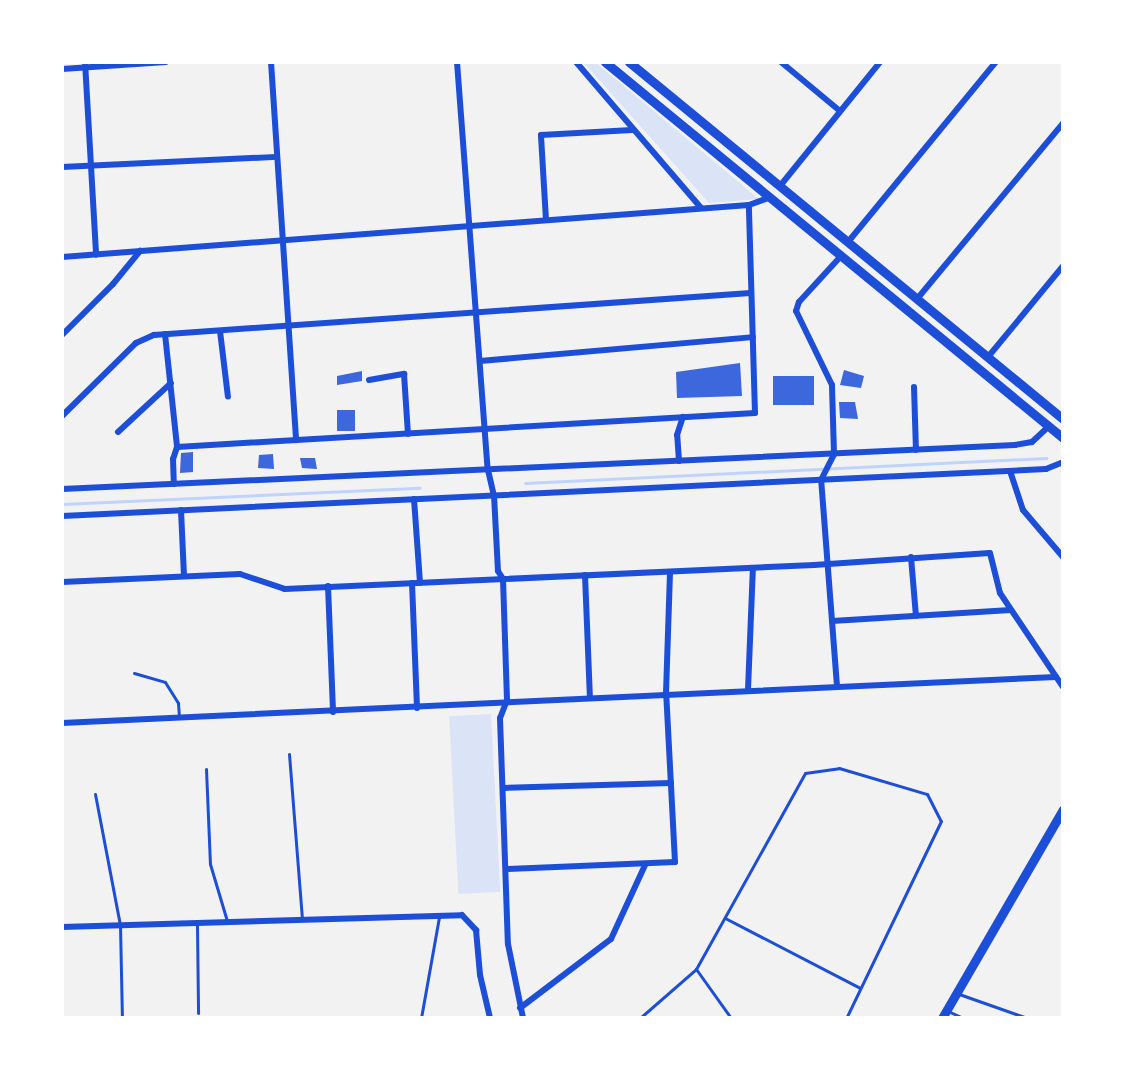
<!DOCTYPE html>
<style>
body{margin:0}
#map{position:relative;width:1125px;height:1080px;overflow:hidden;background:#f2f2f2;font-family:Overpass,sans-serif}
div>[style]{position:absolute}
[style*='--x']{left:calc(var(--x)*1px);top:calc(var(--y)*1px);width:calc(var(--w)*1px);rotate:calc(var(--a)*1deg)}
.green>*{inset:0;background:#dbe4f7;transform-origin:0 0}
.stream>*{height:3px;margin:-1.5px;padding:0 1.5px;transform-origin:1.5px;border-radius:1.5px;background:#bfd3fe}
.building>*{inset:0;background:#3d67dc;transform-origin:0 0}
.service>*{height:3px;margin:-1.5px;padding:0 1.5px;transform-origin:1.5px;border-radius:1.5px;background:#1d4ed8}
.minor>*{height:6px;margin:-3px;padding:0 3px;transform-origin:3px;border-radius:3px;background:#1d4ed8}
.secondary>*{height:9px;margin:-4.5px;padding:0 4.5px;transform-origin:4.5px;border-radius:4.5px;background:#1d4ed8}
span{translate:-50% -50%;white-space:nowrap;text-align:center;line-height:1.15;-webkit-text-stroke:6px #fff;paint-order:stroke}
.frame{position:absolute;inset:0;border:64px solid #fff;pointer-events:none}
</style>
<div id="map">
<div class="green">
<i style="clip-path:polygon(583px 62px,595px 62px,759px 199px,709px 203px)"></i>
<i style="left:491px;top:714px;width:178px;height:42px;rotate:87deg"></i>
</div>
<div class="stream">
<i style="--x:525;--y:483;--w:522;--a:-2.75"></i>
<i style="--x:62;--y:504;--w:358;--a:-2.6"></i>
</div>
<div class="building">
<i style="clip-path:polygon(740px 363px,742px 396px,677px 398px,676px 372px)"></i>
<i style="clip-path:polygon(844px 370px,864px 376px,861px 388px,840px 385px)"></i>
<i style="clip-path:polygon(362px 371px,362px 381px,337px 385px,337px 376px)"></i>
<i style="left:814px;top:376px;width:29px;height:41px;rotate:90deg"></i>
<i style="clip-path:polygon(839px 402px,855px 402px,858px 419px,840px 418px)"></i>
<i style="left:355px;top:410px;width:21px;height:18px;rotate:90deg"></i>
<i style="clip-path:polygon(193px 452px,193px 472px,180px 473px,181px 453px)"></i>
<i style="clip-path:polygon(273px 454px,274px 469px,258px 468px,259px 455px)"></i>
<i style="clip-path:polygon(300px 458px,315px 458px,317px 469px,302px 468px)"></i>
</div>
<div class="service">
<i style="--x:134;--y:673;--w:32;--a:16"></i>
<i style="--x:165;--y:682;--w:25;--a:58"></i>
<i style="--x:178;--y:703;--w:15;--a:86"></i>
<i style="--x:289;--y:754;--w:165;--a:85.5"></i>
<i style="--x:206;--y:769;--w:95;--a:87.6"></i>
<i style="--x:210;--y:864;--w:59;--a:73.4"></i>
<i style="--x:95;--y:794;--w:133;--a:79.2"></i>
<i style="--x:120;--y:925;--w:93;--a:88.8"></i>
<i style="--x:725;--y:918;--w:152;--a:27.4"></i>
<i style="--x:197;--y:926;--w:87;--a:89.3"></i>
<i style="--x:696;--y:969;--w:60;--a:54.5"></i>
<i style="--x:959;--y:994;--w:72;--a:19.4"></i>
<i style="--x:950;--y:1012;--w:14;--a:25"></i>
<i style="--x:421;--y:1018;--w:103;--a:-79.9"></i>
<i style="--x:640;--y:1018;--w:74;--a:-41.2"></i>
<i style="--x:696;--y:969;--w:224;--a:-60.9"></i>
<i style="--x:805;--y:773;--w:34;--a:-8"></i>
<i style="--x:839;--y:768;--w:92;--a:16.5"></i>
<i style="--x:927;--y:794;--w:30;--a:63"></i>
<i style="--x:941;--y:821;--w:219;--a:115.7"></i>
</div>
<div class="minor">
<i style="--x:85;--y:62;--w:193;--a:86.7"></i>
<i style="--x:271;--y:62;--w:379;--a:86.2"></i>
<i style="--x:457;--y:62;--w:409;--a:85.7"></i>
<i style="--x:488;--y:470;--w:26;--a:77"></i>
<i style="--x:494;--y:495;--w:76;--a:87"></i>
<i style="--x:498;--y:571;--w:9;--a:58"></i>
<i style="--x:503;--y:579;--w:121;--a:88.1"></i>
<i style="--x:507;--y:700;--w:19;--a:111"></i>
<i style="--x:500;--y:718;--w:226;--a:88"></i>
<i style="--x:508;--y:944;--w:76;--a:78.5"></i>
<i style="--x:576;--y:62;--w:192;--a:49.4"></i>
<i style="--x:781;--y:62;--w:77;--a:39.7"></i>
<i style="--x:62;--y:69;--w:104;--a:-3.9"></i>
<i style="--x:62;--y:167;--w:215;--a:-2.7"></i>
<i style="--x:780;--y:186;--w:159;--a:-51.1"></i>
<i style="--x:546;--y:220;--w:85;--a:-93.4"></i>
<i style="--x:541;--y:135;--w:91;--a:-3.1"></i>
<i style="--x:848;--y:242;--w:233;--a:-50.6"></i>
<i style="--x:62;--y:257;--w:689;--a:-4.33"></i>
<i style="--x:749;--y:205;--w:20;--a:-20"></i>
<i style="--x:917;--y:299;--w:229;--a:-50.3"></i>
<i style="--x:220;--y:331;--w:66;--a:83.1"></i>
<i style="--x:165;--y:334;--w:114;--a:83.9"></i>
<i style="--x:177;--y:447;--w:13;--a:108"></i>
<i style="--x:173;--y:459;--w:25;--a:88"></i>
<i style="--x:62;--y:335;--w:72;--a:-45"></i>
<i style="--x:113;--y:284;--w:43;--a:-50.7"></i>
<i style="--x:988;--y:357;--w:118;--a:-50.5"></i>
<i style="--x:480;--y:361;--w:274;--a:-5"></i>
<i style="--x:369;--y:380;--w:36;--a:-10"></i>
<i style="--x:404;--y:374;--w:60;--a:86.2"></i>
<i style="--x:914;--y:387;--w:63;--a:88.2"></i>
<i style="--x:62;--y:416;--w:104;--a:-44.6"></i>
<i style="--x:136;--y:343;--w:20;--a:-24"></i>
<i style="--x:154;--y:335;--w:598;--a:-4.02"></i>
<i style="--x:118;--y:432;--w:72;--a:-42.8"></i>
<i style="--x:177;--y:447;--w:579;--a:-3.37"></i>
<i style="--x:755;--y:413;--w:208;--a:-91.7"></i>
<i style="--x:679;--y:461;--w:26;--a:-94"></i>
<i style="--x:677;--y:435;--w:19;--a:-72"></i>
<i style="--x:1010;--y:471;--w:41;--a:71.6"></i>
<i style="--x:1023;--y:510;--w:62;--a:49.6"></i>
<i style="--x:62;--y:489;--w:954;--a:-2.64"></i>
<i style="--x:1015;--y:445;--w:17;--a:-10"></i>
<i style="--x:1032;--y:442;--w:23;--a:-43"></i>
<i style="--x:414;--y:499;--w:84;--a:85.9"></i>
<i style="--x:181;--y:510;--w:66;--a:87.4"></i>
<i style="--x:62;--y:516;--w:985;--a:-2.73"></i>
<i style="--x:1046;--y:469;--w:18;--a:-22"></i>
<i style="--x:911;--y:557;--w:59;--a:85.2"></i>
<i style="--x:585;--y:575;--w:122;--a:87.7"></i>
<i style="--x:62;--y:582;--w:178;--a:-2.6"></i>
<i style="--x:240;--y:574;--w:47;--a:18.4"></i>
<i style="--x:285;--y:589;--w:530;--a:-2.6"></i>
<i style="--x:814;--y:565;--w:176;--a:-3.9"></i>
<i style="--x:990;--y:553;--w:41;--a:76"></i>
<i style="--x:1000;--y:593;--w:113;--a:56.2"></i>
<i style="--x:412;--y:583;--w:125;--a:87.7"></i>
<i style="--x:328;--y:586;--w:126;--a:87.7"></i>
<i style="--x:832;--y:621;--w:179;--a:-3.5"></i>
<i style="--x:837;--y:686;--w:207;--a:-94.4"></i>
<i style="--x:821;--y:480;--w:29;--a:-63"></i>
<i style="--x:834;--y:454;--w:69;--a:-91.7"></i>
<i style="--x:832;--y:385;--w:82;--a:-115.9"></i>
<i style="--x:796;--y:311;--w:9;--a:-72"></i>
<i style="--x:799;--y:302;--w:62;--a:-47.6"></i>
<i style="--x:748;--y:690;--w:122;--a:-87.7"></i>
<i style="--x:62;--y:723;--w:995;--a:-2.65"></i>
<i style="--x:503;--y:788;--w:168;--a:-1.7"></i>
<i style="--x:506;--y:869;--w:169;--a:-2.4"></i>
<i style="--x:675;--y:862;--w:169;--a:-93"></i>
<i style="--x:666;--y:693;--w:121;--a:-88.1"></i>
<i style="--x:62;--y:927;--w:400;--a:-1.7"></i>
<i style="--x:462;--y:915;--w:21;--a:47"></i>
<i style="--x:476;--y:930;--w:45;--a:84.9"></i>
<i style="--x:480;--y:975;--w:44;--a:76.9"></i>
<i style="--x:520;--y:1008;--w:114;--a:-37.2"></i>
<i style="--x:611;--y:939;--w:81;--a:-65.3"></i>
</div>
<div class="secondary">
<i style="--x:605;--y:62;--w:593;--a:39.38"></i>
<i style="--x:629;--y:62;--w:562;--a:39.44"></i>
<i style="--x:942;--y:1018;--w:241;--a:-59.9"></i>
</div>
<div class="frame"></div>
</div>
